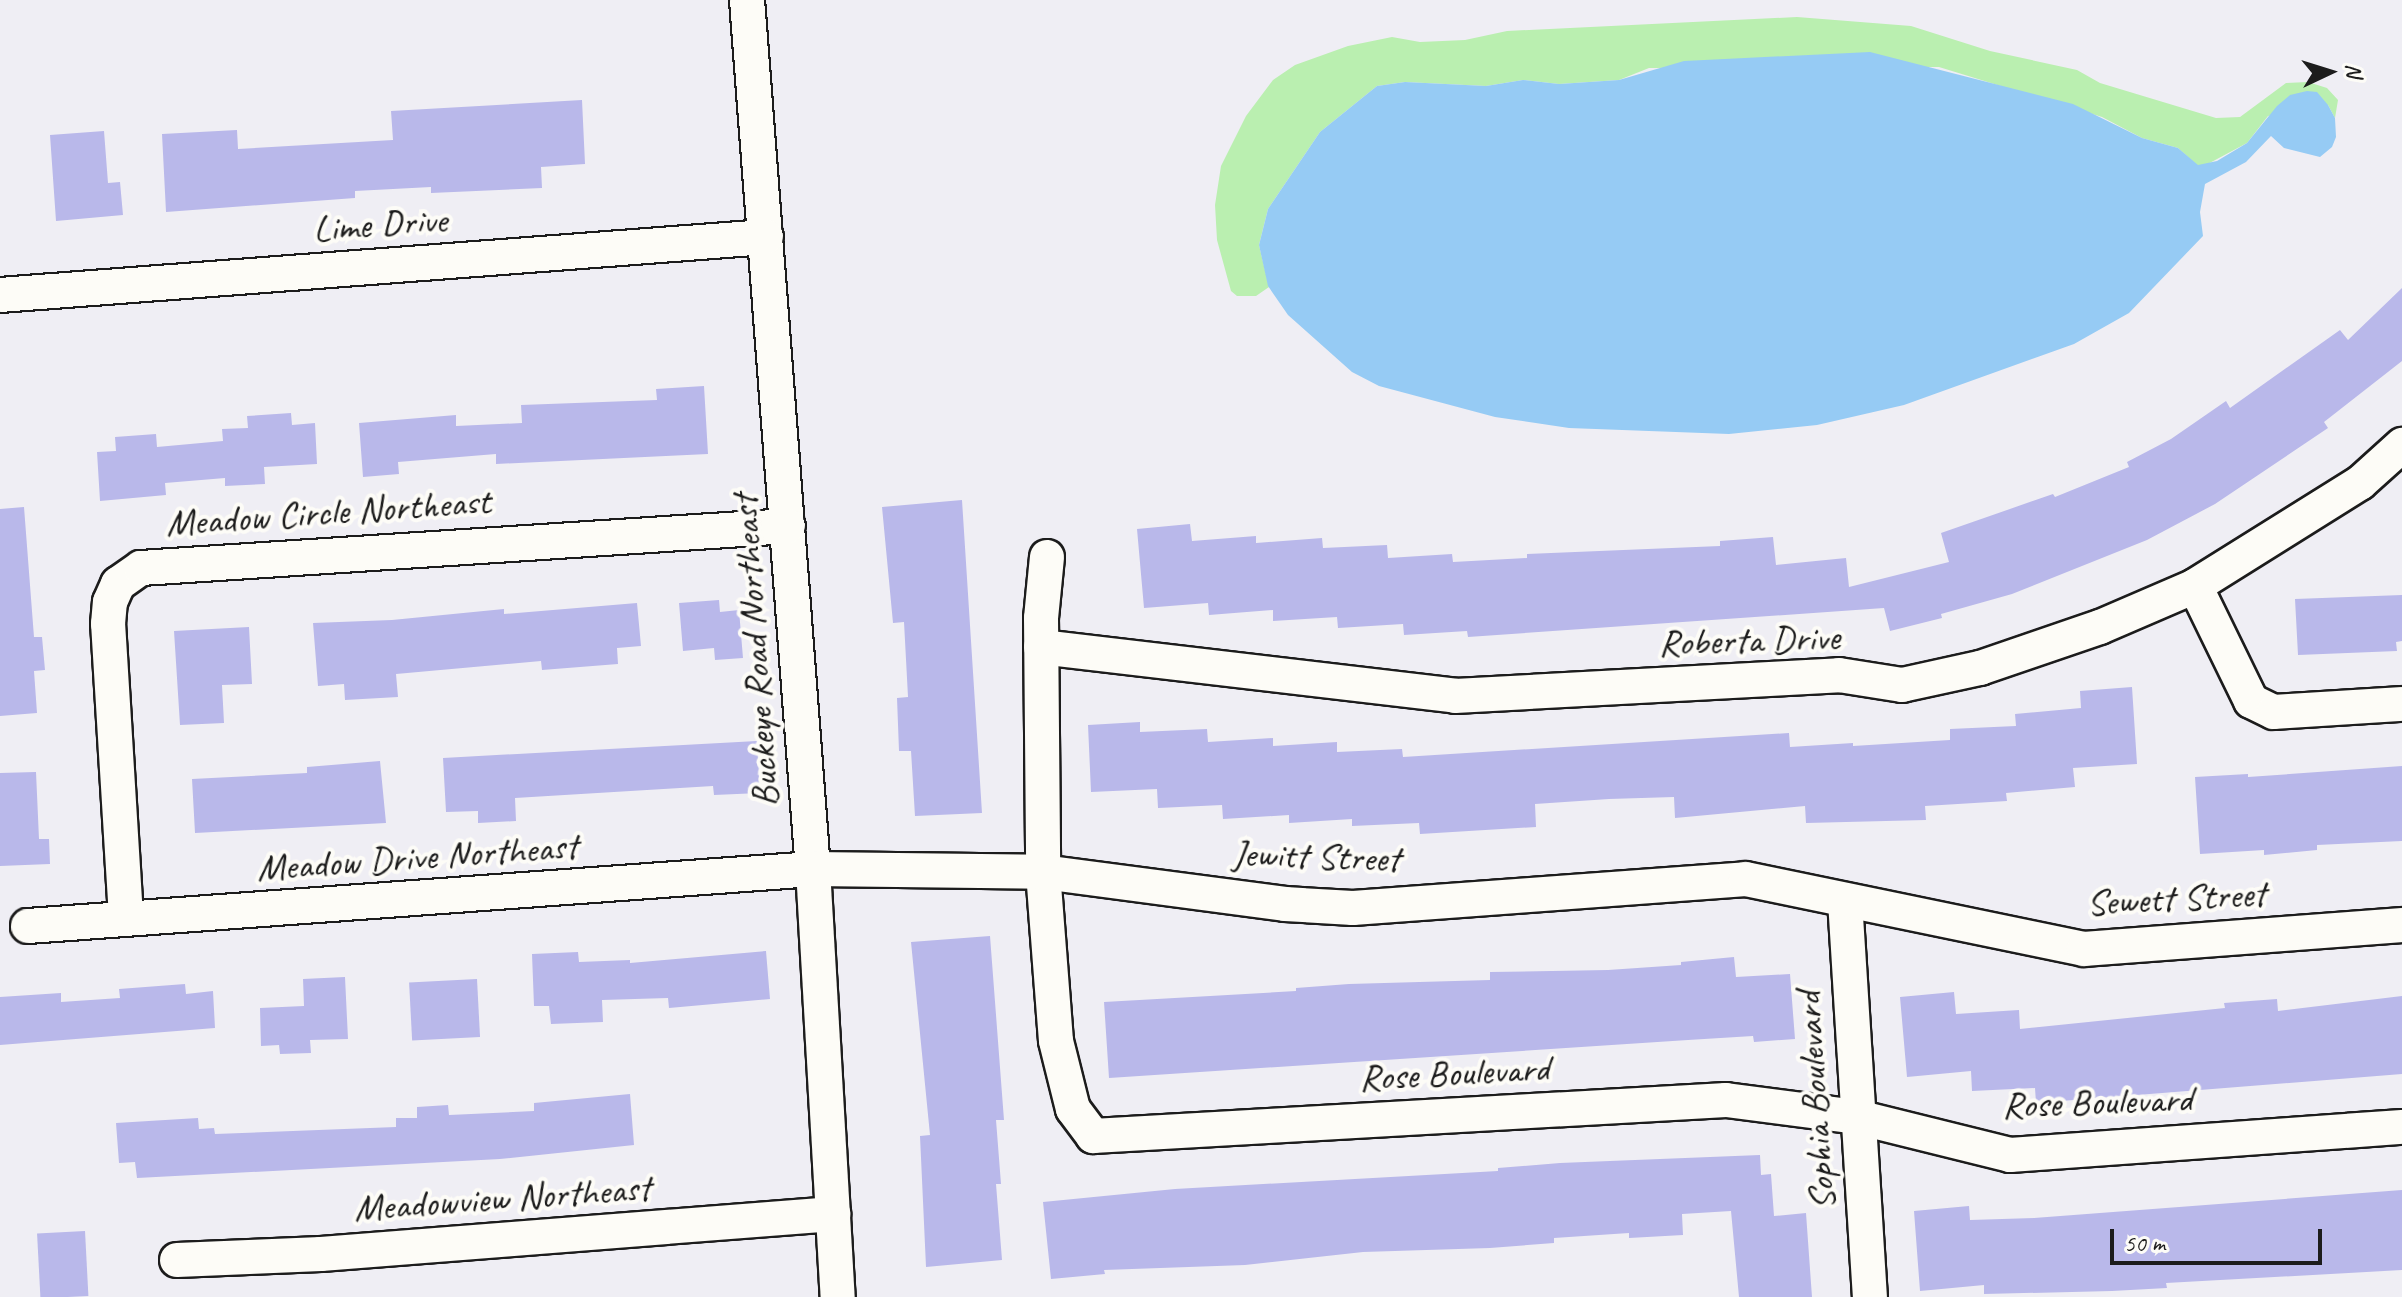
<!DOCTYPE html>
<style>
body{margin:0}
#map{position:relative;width:2402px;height:1297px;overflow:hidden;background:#efeef4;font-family:Caveat,sans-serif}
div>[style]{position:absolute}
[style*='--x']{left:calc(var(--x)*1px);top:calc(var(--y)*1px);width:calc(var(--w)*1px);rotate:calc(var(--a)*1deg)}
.green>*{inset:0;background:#baefb0}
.water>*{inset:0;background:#96cbf4}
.building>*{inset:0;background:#b9b8ea;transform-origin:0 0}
.roads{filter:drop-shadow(2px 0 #1c1c1c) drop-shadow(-2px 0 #1c1c1c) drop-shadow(0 2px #1c1c1c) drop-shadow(0 -2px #1c1c1c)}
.minor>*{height:34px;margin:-17px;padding:0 17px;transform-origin:17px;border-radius:17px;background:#fdfcf7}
span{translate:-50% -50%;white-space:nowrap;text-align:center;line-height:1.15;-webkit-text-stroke:8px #fdfcf7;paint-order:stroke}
.street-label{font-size:38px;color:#1c1c1c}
.north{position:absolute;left:2290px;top:32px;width:80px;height:80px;-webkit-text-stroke:6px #fdfcf7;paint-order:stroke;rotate:86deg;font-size:22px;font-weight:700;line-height:32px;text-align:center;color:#1c1c1c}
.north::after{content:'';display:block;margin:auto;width:28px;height:36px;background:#1c1c1c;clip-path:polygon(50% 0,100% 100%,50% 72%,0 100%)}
.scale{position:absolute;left:2110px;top:1229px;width:212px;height:36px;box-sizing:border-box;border:4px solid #1c1c1c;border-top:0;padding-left:10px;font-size:24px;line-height:28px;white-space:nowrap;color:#1c1c1c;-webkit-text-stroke:6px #fdfcf7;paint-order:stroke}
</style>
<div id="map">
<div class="green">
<i style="clip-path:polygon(1797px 17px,1911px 26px,1990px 51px,2077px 70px,2100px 83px,2216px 118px,2240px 117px,2286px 83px,2308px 82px,2327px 88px,2338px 100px,2335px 118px,2328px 105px,2268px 116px,2247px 143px,2204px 166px,2197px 165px,2178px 148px,2142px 138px,2102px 117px,1939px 67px,1649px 68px,1619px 80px,1559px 84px,1523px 80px,1486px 86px,1405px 82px,1377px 86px,1320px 132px,1268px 209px,1259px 245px,1269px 287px,1256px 296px,1237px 296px,1231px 291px,1217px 240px,1215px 205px,1221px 166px,1246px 116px,1273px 80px,1295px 65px,1348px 46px,1392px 37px,1420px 42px,1465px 40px,1507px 31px)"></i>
</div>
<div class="water">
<i style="clip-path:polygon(1870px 52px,2073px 104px,2142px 138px,2178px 148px,2198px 165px,2217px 161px,2247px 143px,2277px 106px,2290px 95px,2307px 91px,2317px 92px,2328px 105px,2335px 118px,2336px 137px,2332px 147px,2320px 157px,2284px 148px,2271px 136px,2246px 162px,2205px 184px,2200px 212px,2203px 236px,2129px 313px,2074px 344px,1904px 405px,1817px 425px,1729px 434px,1569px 428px,1495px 417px,1379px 386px,1352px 372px,1288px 315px,1268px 286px,1259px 245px,1268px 209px,1320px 132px,1377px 86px,1405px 82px,1486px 86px,1523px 80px,1559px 84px,1619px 80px,1684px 61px)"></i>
</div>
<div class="building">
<i style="clip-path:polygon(582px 100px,585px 164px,541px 167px,542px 188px,431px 193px,431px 187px,355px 191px,355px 198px,166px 212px,162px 134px,237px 130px,238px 149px,393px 140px,391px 111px)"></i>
<i style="clip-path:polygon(104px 131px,108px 183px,120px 182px,123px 215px,56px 221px,50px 135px)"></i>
<i style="clip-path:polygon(2402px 288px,2402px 361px,2324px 422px,2328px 428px,2215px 504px,2147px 540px,2012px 594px,1941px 614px,1942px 618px,1890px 631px,1884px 608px,1468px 637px,1467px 631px,1404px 635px,1403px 624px,1338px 628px,1337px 617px,1273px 621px,1273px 610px,1209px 615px,1208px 603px,1144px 608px,1137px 529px,1190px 524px,1192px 541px,1256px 536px,1256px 543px,1322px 538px,1323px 548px,1387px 545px,1388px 558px,1452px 554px,1453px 562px,1527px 558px,1527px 554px,1720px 546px,1720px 541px,1773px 537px,1776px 565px,1846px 558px,1849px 587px,1949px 562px,1941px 533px,2053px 494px,2055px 497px,2129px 467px,2127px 462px,2171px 439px,2226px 401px,2230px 408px,2340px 330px,2348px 340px)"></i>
<i style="clip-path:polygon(704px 386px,708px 454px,496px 464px,496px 454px,398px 462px,399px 474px,363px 477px,359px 423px,456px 415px,456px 426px,522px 423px,521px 405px,657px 400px,656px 389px)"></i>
<i style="clip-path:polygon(291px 413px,292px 425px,315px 423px,317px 464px,264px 467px,265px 484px,225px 486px,225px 478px,165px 483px,166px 495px,100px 501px,97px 452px,116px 451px,115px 437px,156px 434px,157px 447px,223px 441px,222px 429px,248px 428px,247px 416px)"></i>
<i style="clip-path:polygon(962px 500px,982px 813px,915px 816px,911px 751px,899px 751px,897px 698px,908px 697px,904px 622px,893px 623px,882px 507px)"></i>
<i style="clip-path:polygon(24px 507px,34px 637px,42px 637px,45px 670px,34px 671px,37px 713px,0 716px,0 509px)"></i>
<i style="clip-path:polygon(2402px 595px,2402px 641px,2396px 642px,2397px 651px,2298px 655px,2295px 599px)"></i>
<i style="clip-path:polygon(719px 600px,720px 612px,739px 610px,743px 658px,715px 660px,714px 648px,683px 651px,679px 603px)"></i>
<i style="clip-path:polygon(637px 603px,641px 646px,617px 648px,618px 664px,542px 670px,541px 661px,396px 674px,398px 697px,345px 700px,344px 684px,318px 686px,313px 623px,392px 620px,504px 609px,504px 614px)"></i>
<i style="clip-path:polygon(249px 627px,252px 684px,222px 685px,224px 723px,180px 725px,174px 631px)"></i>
<i style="clip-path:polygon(2132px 687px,2137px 764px,2073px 768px,2075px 787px,2006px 793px,2007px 801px,1925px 806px,1926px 820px,1806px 823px,1805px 806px,1675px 818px,1674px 797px,1609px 799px,1535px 804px,1536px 827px,1420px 834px,1419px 823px,1352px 826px,1352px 819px,1289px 823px,1289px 815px,1223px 819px,1222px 805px,1158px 808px,1157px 789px,1091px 792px,1088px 725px,1140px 722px,1140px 732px,1207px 729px,1208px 742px,1273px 738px,1273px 746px,1337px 742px,1337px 752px,1402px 749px,1403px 757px,1789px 733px,1790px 747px,1853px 743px,1853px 746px,1950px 740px,1950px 729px,2016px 726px,2015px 714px,2081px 708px,2080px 691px)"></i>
<i style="clip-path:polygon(757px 741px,760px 793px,714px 795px,713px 786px,515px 798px,516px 821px,478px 823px,478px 811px,446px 812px,443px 758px)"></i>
<i style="clip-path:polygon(380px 761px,386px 823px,195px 833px,192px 779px,307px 773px,307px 767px)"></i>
<i style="clip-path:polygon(2402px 766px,2402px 841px,2317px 845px,2317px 850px,2264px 855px,2264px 850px,2200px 854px,2195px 777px,2248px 774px,2248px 777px)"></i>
<i style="clip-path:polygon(36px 772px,39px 839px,49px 839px,50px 864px,0 866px,0 773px)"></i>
<i style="clip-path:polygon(990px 936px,1004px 1120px,996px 1120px,1001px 1184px,996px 1184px,1002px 1260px,926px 1267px,920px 1136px,930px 1135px,911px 942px)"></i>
<i style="clip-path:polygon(766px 951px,770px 999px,669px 1008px,668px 998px,602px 1000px,603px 1022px,551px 1024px,549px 1006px,534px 1006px,532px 954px,578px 952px,579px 962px,630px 960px,630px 963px)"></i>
<i style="clip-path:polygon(1734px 957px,1736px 977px,1790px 974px,1795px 1039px,1754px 1042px,1753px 1036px,1688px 1040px,1109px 1078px,1104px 1002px,1296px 991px,1296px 988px,1349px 984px,1490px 980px,1490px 972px,1608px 970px,1681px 965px,1681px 962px)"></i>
<i style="clip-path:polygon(345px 977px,348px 1039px,310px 1040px,311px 1053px,280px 1054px,279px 1045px,261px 1046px,260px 1008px,304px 1006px,303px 979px)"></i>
<i style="left:477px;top:979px;width:58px;height:68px;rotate:87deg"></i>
<i style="clip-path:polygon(185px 984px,186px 994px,213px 991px,215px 1028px,0 1045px,0 997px,61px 993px,61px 1002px,120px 998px,119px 989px)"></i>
<i style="clip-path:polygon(1954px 992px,1956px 1014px,2019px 1010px,2020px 1029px,2225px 1008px,2224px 1003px,2277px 999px,2278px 1011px,2402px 996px,2402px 1074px,2036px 1103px,2035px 1088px,1972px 1091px,1971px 1071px,1907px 1077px,1900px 997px)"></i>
<i style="clip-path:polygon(630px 1094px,634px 1145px,500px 1159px,137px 1178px,135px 1162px,119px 1163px,116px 1123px,198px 1118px,199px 1129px,214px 1128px,215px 1134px,396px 1127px,396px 1118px,417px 1118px,417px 1107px,448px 1105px,449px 1115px,534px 1111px,534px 1103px)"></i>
<i style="clip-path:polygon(1760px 1155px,1761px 1175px,1771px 1174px,1774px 1216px,1806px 1213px,1812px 1297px,1739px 1297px,1731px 1211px,1682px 1214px,1683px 1235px,1629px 1238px,1629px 1233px,1554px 1238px,1554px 1243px,1490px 1248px,1363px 1252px,1245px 1265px,1104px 1270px,1105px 1274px,1051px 1279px,1043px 1202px,1175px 1189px,1498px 1171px,1498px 1168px,1560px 1163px)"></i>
<i style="clip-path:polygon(2402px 1190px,2402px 1270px,2166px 1283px,2167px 1288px,2112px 1291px,1984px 1294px,1984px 1285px,1920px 1291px,1914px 1211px,1969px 1206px,1970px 1220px,2034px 1218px)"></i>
<i style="left:85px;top:1231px;width:65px;height:48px;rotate:87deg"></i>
</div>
<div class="roads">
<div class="minor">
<i style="--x:747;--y:0;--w:872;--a:85.66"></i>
<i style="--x:813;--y:869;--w:429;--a:86.7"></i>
<i style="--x:0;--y:295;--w:768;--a:-4.33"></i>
<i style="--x:1047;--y:557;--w:61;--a:95.6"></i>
<i style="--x:1041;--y:618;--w:254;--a:89.5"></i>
<i style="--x:1043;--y:872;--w:169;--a:85.6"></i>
<i style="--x:1056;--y:1041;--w:70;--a:76"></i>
<i style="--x:1073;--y:1109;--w:34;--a:53"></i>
<i style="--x:1093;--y:1136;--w:634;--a:-3.26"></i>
<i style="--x:1726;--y:1100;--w:132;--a:7.4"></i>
<i style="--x:1857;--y:1117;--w:158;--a:13.9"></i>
<i style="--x:2010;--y:1155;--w:393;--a:-4.1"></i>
<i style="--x:2195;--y:586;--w:128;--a:64"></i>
<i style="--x:2251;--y:701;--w:25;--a:26"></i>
<i style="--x:2274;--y:712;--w:128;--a:-3.6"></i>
<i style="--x:1041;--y:647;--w:417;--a:6.7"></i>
<i style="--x:1455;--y:696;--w:385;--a:-3.1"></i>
<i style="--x:1839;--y:675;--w:64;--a:9"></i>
<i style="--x:1902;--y:685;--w:80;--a:-12.3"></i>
<i style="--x:1980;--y:668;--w:127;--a:-18.9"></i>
<i style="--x:2100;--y:627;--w:103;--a:-23.3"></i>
<i style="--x:2195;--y:586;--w:195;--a:-32"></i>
<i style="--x:2360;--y:483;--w:57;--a:-42.1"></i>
<i style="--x:1845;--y:901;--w:397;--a:86.4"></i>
<i style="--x:126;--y:917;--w:294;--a:-93.5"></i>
<i style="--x:108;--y:624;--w:22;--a:-85"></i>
<i style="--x:110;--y:602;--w:20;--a:-66"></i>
<i style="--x:118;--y:584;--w:28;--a:-35"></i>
<i style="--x:141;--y:568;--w:648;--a:-3.71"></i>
<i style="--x:28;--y:926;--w:787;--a:-4.15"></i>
<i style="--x:813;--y:869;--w:230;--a:0.7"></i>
<i style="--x:1043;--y:872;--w:244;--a:7.5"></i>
<i style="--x:1285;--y:904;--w:68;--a:3.4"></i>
<i style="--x:1353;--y:908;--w:394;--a:-4.2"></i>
<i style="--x:1746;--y:879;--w:345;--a:11.7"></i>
<i style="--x:2084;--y:949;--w:319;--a:-4.3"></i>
<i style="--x:177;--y:1260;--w:144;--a:-2.4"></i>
<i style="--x:321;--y:1254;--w:514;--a:-4.47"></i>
</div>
</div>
<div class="street-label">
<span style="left:380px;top:224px;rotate:-4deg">Lime Drive</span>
<span style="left:328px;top:512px;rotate:-4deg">Meadow Circle Northeast</span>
<span style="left:1749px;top:640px;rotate:-2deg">Roberta Drive</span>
<span style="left:755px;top:651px;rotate:-94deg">Buckeye Road Northeast</span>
<span style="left:1316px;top:856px;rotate:2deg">Jewitt Street</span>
<span style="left:417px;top:857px;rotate:-4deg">Meadow Drive Northeast</span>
<span style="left:2176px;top:898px;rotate:-3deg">Sewett Street</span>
<span style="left:1454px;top:1073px;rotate:-3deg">Rose Boulevard</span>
<span style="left:1815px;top:1101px;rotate:-94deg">Sophia Boulevard</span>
<span style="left:2097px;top:1102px;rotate:-2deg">Rose Boulevard</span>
<span style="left:502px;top:1198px;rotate:-4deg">Meadowview Northeast</span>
</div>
<div class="north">N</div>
<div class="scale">50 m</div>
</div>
